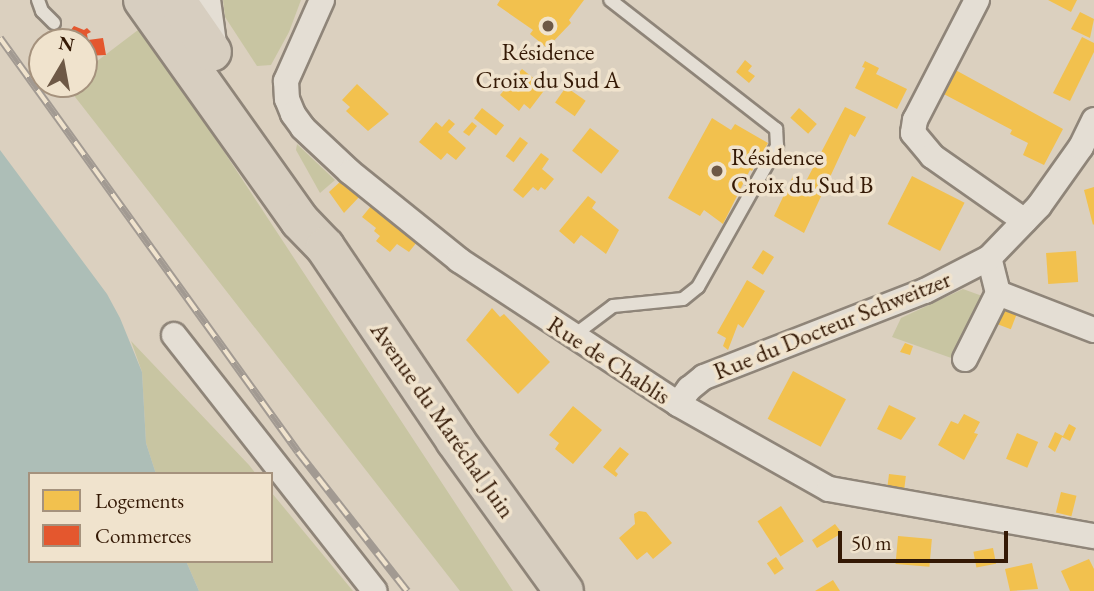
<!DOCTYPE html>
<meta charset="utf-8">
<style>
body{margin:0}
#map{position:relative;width:1094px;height:591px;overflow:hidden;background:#dbd0bf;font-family:"EB Garamond",serif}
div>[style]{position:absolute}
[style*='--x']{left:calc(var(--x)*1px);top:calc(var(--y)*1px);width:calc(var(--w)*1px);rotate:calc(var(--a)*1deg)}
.green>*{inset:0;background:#c8c5a2}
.water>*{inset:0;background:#adbeb7}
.homes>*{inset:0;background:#f2c14e;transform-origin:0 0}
.shops>*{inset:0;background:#e4572e}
.roads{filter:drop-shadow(2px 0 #8f8579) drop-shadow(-2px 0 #8f8579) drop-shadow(0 2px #8f8579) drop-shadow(0 -2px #8f8579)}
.service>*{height:12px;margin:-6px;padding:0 6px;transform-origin:6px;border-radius:6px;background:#e4ded4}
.minor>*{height:24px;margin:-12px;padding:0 12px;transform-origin:12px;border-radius:12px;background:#e4ded4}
.tertiary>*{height:32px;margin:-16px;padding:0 16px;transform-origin:16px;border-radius:16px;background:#e4ded4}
.primary>*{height:38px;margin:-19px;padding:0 19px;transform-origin:19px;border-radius:19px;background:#d7cec0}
.rail>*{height:8px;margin-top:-4px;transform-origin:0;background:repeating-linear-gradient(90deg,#f0e3cd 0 16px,#a29a92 0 32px);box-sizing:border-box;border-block:2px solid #a29a92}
.dots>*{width:19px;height:19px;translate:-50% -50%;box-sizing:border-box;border:4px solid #f0e3cd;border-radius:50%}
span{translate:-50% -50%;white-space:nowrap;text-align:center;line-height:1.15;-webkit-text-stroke:7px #f0e3cd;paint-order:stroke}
.poi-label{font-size:24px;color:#341905}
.left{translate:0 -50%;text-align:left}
.street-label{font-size:24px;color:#341905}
.legend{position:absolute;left:28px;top:472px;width:245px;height:91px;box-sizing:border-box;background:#f0e3cd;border:2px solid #a5927d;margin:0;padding:9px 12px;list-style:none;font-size:21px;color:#341905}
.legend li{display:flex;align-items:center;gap:14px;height:35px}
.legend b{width:35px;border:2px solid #a5927d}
.north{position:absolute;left:28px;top:28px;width:70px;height:70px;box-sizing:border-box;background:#f0e3cd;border:2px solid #a5927d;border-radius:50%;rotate:10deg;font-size:19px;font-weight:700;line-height:28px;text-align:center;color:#341905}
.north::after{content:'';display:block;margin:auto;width:24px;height:32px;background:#6e5946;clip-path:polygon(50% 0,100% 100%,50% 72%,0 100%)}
.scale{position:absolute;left:838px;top:531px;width:170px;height:32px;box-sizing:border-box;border:4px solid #341905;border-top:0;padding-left:9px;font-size:21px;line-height:24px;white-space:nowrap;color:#341905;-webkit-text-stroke:5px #f0e3cd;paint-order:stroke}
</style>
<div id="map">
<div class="green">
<i style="clip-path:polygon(223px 0,301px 0,289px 32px,271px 65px,257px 66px,225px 17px)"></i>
<i style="clip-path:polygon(142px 27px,513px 591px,460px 591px,65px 84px,84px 84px,84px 71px)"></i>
<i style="clip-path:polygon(297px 144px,335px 180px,320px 193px,296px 150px)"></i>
<i style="clip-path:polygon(963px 289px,985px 297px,957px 360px,892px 337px,901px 318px)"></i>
<i style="clip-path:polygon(131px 341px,249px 465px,256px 474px,156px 474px,146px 443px,142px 372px)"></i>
<i style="clip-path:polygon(271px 492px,353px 591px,199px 591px,186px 561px,271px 561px)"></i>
</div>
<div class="water">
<i style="clip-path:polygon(0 150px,107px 294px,120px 318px,142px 372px,146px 443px,156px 474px,30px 474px,30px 561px,186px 561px,199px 591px,0 591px)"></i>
</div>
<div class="homes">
<i style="clip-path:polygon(500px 0,584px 0,569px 20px,571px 23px,547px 48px,530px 34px,533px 30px,497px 5px)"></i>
<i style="clip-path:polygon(1048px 0,1077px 0,1071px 12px)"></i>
<i style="clip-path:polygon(1080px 12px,1094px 19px,1090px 38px,1071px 29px)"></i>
<i style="clip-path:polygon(1082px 37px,1094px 43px,1094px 52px,1070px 101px,1053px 93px)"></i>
<i style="clip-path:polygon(745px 60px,752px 66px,748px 71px,755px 76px,749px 83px,736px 72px)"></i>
<i style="clip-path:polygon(865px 61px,879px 68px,876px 74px,907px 89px,897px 109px,855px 88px,865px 68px,862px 67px)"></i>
<i style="clip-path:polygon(950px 67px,1063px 129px,1044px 165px,1023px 155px,1028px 143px,1010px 134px,1012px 130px,938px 91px)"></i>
<i style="clip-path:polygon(522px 69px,546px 88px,530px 109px,524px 104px,519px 111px,500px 95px)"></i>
<i style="clip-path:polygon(357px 84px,389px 114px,368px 131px,346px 111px,350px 107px,342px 100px)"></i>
<i style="left:566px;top:87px;width:24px;height:19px;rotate:35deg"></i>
<i style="clip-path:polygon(845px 107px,866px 117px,855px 137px,850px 134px,804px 233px,774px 216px,793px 176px,805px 183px)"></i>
<i style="left:482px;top:108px;width:28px;height:13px;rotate:38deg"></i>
<i style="left:799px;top:108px;width:24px;height:13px;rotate:42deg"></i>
<i style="clip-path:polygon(712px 118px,731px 130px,735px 124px,768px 143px,752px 171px,750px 170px,723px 224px,704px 210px,700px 216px,668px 198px)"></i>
<i style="clip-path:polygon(449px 119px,455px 124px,448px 132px,466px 148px,456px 160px,447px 153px,441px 160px,419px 142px,436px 122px,442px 127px)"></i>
<i style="clip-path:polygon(472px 122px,477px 126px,469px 136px,463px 132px)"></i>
<i style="left:590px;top:128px;width:37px;height:29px;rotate:38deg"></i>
<i style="left:520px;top:137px;width:10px;height:24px;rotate:37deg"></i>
<i style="clip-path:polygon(541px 153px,549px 159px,542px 169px,554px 179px,545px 190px,541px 187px,538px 191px,533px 187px,523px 198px,513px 190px)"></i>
<i style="left:912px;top:176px;width:59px;height:54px;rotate:27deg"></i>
<i style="clip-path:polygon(341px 181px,360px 196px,344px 213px,329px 192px)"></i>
<i style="clip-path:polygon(1094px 187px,1094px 224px,1093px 225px,1084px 190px)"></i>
<i style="clip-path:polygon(588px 196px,596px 202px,592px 208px,619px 230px,606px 254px,581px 235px,574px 244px,559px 231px)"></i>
<i style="clip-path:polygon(371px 206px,417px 242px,409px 252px,397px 244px,390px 252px,376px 241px,380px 236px,374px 231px,376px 228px,362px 217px)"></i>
<i style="left:763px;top:250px;width:13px;height:21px;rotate:32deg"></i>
<i style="left:1076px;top:251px;width:31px;height:30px;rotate:86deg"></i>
<i style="clip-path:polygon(747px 280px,765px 291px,743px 328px,738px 324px,728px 350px,723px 346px,726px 338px,717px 333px)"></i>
<i style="left:1001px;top:302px;width:19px;height:22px;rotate:21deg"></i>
<i style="clip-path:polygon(492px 308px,500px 317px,504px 314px,550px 362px,518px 394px,466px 340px)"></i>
<i style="clip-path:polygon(905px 343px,913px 346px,910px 355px,900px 352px)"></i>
<i style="left:793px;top:371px;width:60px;height:54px;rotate:28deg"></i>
<i style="clip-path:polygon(889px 405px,916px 418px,901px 440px,877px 429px)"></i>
<i style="clip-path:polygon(573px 406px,602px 430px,573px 464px,555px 449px,559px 443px,549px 435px)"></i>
<i style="clip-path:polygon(964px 414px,980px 422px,974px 433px,978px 434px,964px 460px,938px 445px,951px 421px,958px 424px)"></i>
<i style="clip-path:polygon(1069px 424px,1076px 428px,1070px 441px,1062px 437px,1055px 452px,1048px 447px,1055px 432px,1063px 436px)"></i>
<i style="left:1017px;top:433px;width:23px;height:28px;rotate:23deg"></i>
<i style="clip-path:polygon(620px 447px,629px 454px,615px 471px,618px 474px,616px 477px,603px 467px)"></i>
<i style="left:889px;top:474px;width:17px;height:13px;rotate:7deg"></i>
<i style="left:1061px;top:492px;width:16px;height:21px;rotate:14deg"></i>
<i style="left:781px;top:506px;width:42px;height:28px;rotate:57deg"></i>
<i style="clip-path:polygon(639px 511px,646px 512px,672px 543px,653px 559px,647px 552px,637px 560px,619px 538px,635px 524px,634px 514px)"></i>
<i style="clip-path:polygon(835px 524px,842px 533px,817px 548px,812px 540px)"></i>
<i style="left:898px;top:536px;width:34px;height:28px;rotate:5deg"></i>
<i style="left:993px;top:548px;width:16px;height:20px;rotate:79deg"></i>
<i style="left:776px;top:557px;width:14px;height:11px;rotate:56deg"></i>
<i style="clip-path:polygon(1089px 559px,1094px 569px,1094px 591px,1070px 591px,1061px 571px)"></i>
<i style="clip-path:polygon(1032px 563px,1038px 589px,1010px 591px,1005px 569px)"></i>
<i style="clip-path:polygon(833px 580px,840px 591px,815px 591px)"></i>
</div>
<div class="shops">
<i style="clip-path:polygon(74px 26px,84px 30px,87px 28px,91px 32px,87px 34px,88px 40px,103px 38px,106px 55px,84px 56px,84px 42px,69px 42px,66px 36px)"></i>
</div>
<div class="roads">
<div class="service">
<i style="--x:38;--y:0;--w:12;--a:70"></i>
<i style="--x:42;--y:11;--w:17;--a:45"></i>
<i style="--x:573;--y:336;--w:50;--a:-36.9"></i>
<i style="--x:613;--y:306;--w:70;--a:-5.7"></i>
<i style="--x:683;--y:299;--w:19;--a:-39"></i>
<i style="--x:698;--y:287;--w:162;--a:-60.7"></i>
<i style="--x:777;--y:146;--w:17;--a:-93"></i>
<i style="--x:776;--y:129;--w:210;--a:-142.1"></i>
</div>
<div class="minor">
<i style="--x:322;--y:0;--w:89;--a:114"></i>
<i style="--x:286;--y:81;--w:18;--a:87"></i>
<i style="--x:287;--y:99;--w:16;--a:68"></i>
<i style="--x:293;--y:114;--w:17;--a:54"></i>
<i style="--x:303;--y:128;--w:64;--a:43.1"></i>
<i style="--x:350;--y:172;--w:140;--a:38.9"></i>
<i style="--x:459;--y:260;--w:262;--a:33.3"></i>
<i style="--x:678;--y:404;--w:173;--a:29.4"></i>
<i style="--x:829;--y:489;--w:269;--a:10.1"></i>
<i style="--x:977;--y:0;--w:135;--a:117.3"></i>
<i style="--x:915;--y:120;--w:13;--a:99"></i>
<i style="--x:913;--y:133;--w:30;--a:50"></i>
<i style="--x:932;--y:156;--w:113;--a:35"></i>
<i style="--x:998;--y:293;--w:103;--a:21.1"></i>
<i style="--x:174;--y:335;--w:325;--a:51.9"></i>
<i style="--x:965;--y:359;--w:74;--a:-63.4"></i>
<i style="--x:998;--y:293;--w:36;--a:-104"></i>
<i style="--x:678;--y:404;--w:19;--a:-54"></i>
<i style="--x:689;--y:389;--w:19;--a:-39"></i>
<i style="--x:704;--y:377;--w:237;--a:-21.3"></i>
<i style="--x:925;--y:291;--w:72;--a:-27.3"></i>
<i style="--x:989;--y:258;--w:72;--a:-46.1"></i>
<i style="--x:1039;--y:206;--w:72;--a:-54.6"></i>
<i style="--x:1081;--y:147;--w:30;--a:-64"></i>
</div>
<div class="tertiary">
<i style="--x:204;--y:0;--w:51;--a:82.2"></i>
</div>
<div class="primary">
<i style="--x:143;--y:0;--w:271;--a:54.6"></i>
<i style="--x:300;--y:221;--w:36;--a:46"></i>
<i style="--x:325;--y:247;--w:233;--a:56"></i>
<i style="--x:455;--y:440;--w:186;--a:54.2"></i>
<i style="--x:176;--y:0;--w:63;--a:55.3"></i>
</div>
</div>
<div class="rail">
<i style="--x:0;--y:38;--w:510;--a:54.25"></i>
<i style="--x:298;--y:452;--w:177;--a:51.9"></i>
</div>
<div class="dots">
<i style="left:548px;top:26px;background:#6e5946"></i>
<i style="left:717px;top:171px;background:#6e5946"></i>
</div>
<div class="poi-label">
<span style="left:548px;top:66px">Résidence<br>Croix du Sud A</span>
<span class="left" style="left:731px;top:171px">Résidence<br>Croix du Sud B</span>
</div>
<div class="street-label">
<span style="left:832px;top:325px;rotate:-22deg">Rue du Docteur Schweitzer</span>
<span style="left:609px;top:360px;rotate:33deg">Rue de Chablis</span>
<span style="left:443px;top:420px;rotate:55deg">Avenue du Maréchal Juin</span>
</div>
<ul class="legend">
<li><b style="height:19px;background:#f2c14e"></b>Logements</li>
<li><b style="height:19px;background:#e4572e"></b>Commerces</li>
</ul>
<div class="north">N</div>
<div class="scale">50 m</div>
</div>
